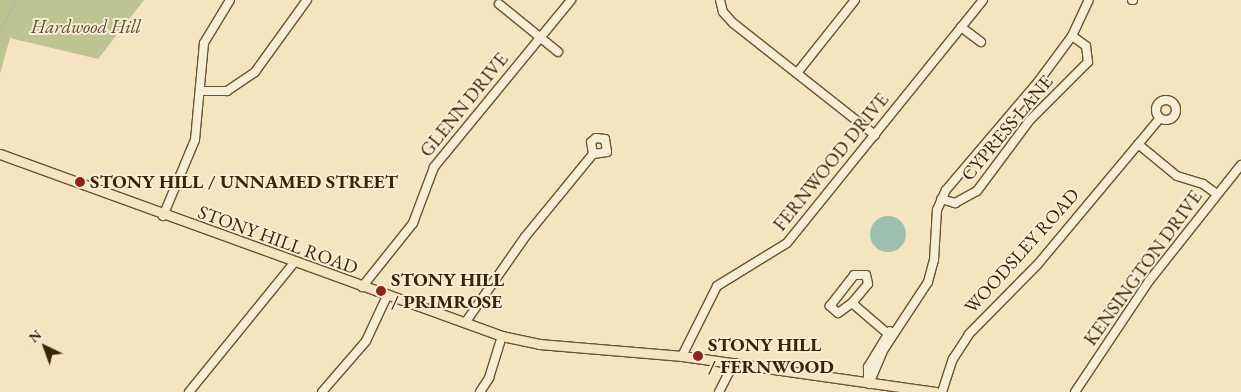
<!DOCTYPE html>
<style>
body{margin:0}
#map{position:relative;width:1241px;height:392px;overflow:hidden;background:#f4e4c0;font-family:"EB Garamond",serif}
div>[style]{position:absolute}
[style*='--x']{left:calc(var(--x)*1px);top:calc(var(--y)*1px);width:calc(var(--w)*1px);rotate:calc(var(--a)*1deg)}
.green>*{inset:0;background:#bdc491}
.water>*{inset:0;background:#9cbfaf}
.round{border-radius:50%}
.stream>*{height:1px;margin:-0.5px;padding:0 0.5px;transform-origin:0.5px;border-radius:0.5px;background:#9cbfaf}
.roads{filter:drop-shadow(1px 0 #6a5334) drop-shadow(-1px 0 #6a5334) drop-shadow(0 1px #6a5334) drop-shadow(0 -1px #6a5334)}
.minor>*{height:8px;margin:-4px;padding:0 4px;transform-origin:4px;border-radius:4px;background:#f8edd6}
.minor>.ring{margin:-4px;padding:0;box-sizing:content-box;background:none;border:8px solid #f8edd6;border-radius:50%}
.major>*{height:9px;margin:-4.5px;padding:0 4.5px;transform-origin:4.5px;border-radius:4.5px;background:#f4e4c0}
.dots>*{width:14px;height:14px;translate:-50% -50%;box-sizing:border-box;border:2px solid #f8edd6;border-radius:50%}
span{translate:-50% -50%;white-space:nowrap;text-align:center;line-height:1.15;-webkit-text-stroke:4px #f8edd6;paint-order:stroke}
.park-label{font-size:19px;color:#5c4b29;font-style:italic}
.street-label{font-size:19px;color:#3c2306}
.poi-label{font-size:19px;color:#3c2306;font-weight:700}
.left{translate:0 -50%;text-align:left}
.north{position:absolute;left:20px;top:322px;width:50px;height:50px;-webkit-text-stroke:4px #f8edd6;paint-order:stroke;rotate:318deg;font-size:14px;font-weight:700;line-height:20px;text-align:center;color:#3c2306}
.north::after{content:'';display:block;margin:auto;width:18px;height:22px;background:#3c2306;clip-path:polygon(50% 0,100% 100%,50% 72%,0 100%)}
</style>
<div id="map">
<div class="green">
<i style="clip-path:polygon(0 0,144px 0,98px 59px,10px 38px,0 74px)"></i>
</div>
<div class="water">
<i class="round" style="left:870px;top:216px;width:36px;height:36px"></i>
</div>
<div class="stream">
<i style="--x:0;--y:29;--w:33;--a:-61"></i>
</div>
<div class="roads">
<div class="minor">
<i style="--x:720;--y:0;--w:12;--a:76"></i>
<i style="--x:723;--y:12;--w:15;--a:48"></i>
<i style="--x:733;--y:23;--w:181;--a:38.3"></i>
<i style="--x:1132;--y:0;--w:1;--a:0"></i>
<i style="--x:499;--y:4;--w:76;--a:39.1"></i>
<i style="--x:961;--y:27;--w:25;--a:37"></i>
<i style="--x:797;--y:73;--w:93;--a:-51.5"></i>
<i style="--x:201;--y:91;--w:26;--a:0"></i>
<i style="--x:227;--y:91;--w:34;--a:-34"></i>
<i style="--x:255;--y:72;--w:89;--a:-54.2"></i>
<i class="ring" style="left:1156px;top:100px;width:12px;height:12px"></i>
<i style="--x:1138;--y:144;--w:50;--a:39.4"></i>
<i style="--x:1177;--y:176;--w:27;--a:17"></i>
<i style="--x:1203;--y:184;--w:17;--a:36"></i>
<i style="--x:941;--y:199;--w:15;--a:16"></i>
<i style="--x:955;--y:203;--w:25;--a:-29"></i>
<i style="--x:977;--y:191;--w:89;--a:-53.3"></i>
<i style="--x:1030;--y:120;--w:82;--a:-45"></i>
<i style="--x:1088;--y:62;--w:16;--a:-97"></i>
<i style="--x:1086;--y:46;--w:17;--a:-144"></i>
<i style="--x:163;--y:216;--w:82;--a:-67.2"></i>
<i style="--x:195;--y:140;--w:97;--a:-84.7"></i>
<i style="--x:204;--y:43;--w:50;--a:-58.8"></i>
<i style="--x:362;--y:287;--w:82;--a:-51.4"></i>
<i style="--x:413;--y:223;--w:60;--a:-69.4"></i>
<i style="--x:434;--y:167;--w:216;--a:-50.6"></i>
<i style="--x:852;--y:303;--w:17;--a:144"></i>
<i style="--x:838;--y:313;--w:11;--a:-139"></i>
<i style="--x:830;--y:306;--w:39;--a:-52"></i>
<i style="--x:854;--y:275;--w:12;--a:0"></i>
<i style="--x:866;--y:275;--w:9;--a:77"></i>
<i style="--x:868;--y:284;--w:25;--a:130"></i>
<i style="--x:852;--y:303;--w:48;--a:40.7"></i>
<i style="--x:465;--y:323;--w:105;--a:-55.1"></i>
<i style="--x:525;--y:237;--w:107;--a:-50.7"></i>
<i style="--x:593;--y:154;--w:12;--a:-99"></i>
<i style="--x:591;--y:142;--w:6;--a:-39"></i>
<i style="--x:596;--y:138;--w:9;--a:6"></i>
<i style="--x:605;--y:139;--w:13;--a:81"></i>
<i style="--x:607;--y:152;--w:14;--a:172"></i>
<i style="--x:682;--y:356;--w:78;--a:-63.4"></i>
<i style="--x:717;--y:286;--w:82;--a:-31.6"></i>
<i style="--x:787;--y:243;--w:312;--a:-51.1"></i>
<i style="--x:868;--y:381;--w:14;--a:-90"></i>
<i style="--x:868;--y:367;--w:42;--a:-58.6"></i>
<i style="--x:869;--y:384;--w:38;--a:-67"></i>
<i style="--x:884;--y:349;--w:80;--a:-56.7"></i>
<i style="--x:928;--y:282;--w:23;--a:-75"></i>
<i style="--x:934;--y:260;--w:50;--a:-86.6"></i>
<i style="--x:937;--y:210;--w:22;--a:-66"></i>
<i style="--x:946;--y:190;--w:142;--a:-49.6"></i>
<i style="--x:1038;--y:82;--w:57;--a:-53.5"></i>
<i style="--x:1072;--y:36;--w:40;--a:-65"></i>
<i style="--x:189;--y:392;--w:166;--a:-50.9"></i>
<i style="--x:322;--y:392;--w:67;--a:-49.2"></i>
<i style="--x:366;--y:341;--w:50;--a:-65"></i>
<i style="--x:480;--y:392;--w:17;--a:-57"></i>
<i style="--x:489;--y:378;--w:44;--a:-72.8"></i>
<i style="--x:719;--y:392;--w:31;--a:-63"></i>
<i style="--x:942;--y:392;--w:35;--a:-72"></i>
<i style="--x:953;--y:359;--w:30;--a:-57"></i>
<i style="--x:969;--y:334;--w:98;--a:-45.4"></i>
<i style="--x:1038;--y:264;--w:190;--a:-50.1"></i>
<i style="--x:1075;--y:392;--w:133;--a:-56.3"></i>
<i style="--x:1149;--y:281;--w:148;--a:-51.6"></i>
</div>
<div class="major">
<i style="--x:0;--y:154;--w:534;--a:19.93"></i>
<i style="--x:502;--y:336;--w:38;--a:12"></i>
<i style="--x:539;--y:344;--w:144;--a:4.8"></i>
<i style="--x:682;--y:356;--w:256;--a:8.1"></i>
</div>
</div>
<div class="dots">
<i style="left:80px;top:182px;background:#8f2418"></i>
<i style="left:381px;top:291px;background:#8f2418"></i>
<i style="left:698px;top:356px;background:#8f2418"></i>
</div>
<div class="park-label">
<span style="left:86px;top:27px">Hardwood Hill</span>
</div>
<div class="street-label">
<span style="left:464px;top:105px;rotate:-51deg">GLENN DRIVE</span>
<span style="left:1007px;top:128px;rotate:-50deg">CYPRESS LANE</span>
<span style="left:831px;top:162px;rotate:-51deg">FERNWOOD DRIVE</span>
<span style="left:278px;top:240px;rotate:20deg">STONY HILL ROAD</span>
<span style="left:1022px;top:251px;rotate:-48deg">WOODSLEY ROAD</span>
<span style="left:1143px;top:268px;rotate:-54deg">KENSINGTON DRIVE</span>
</div>
<div class="poi-label">
<span class="left" style="left:90px;top:182px">STONY HILL / UNNAMED STREET</span>
<span class="left" style="left:391px;top:291px">STONY HILL<br>/ PRIMROSE</span>
<span class="left" style="left:708px;top:356px">STONY HILL<br>/ FERNWOOD</span>
</div>
<div class="north">N</div>
</div>
